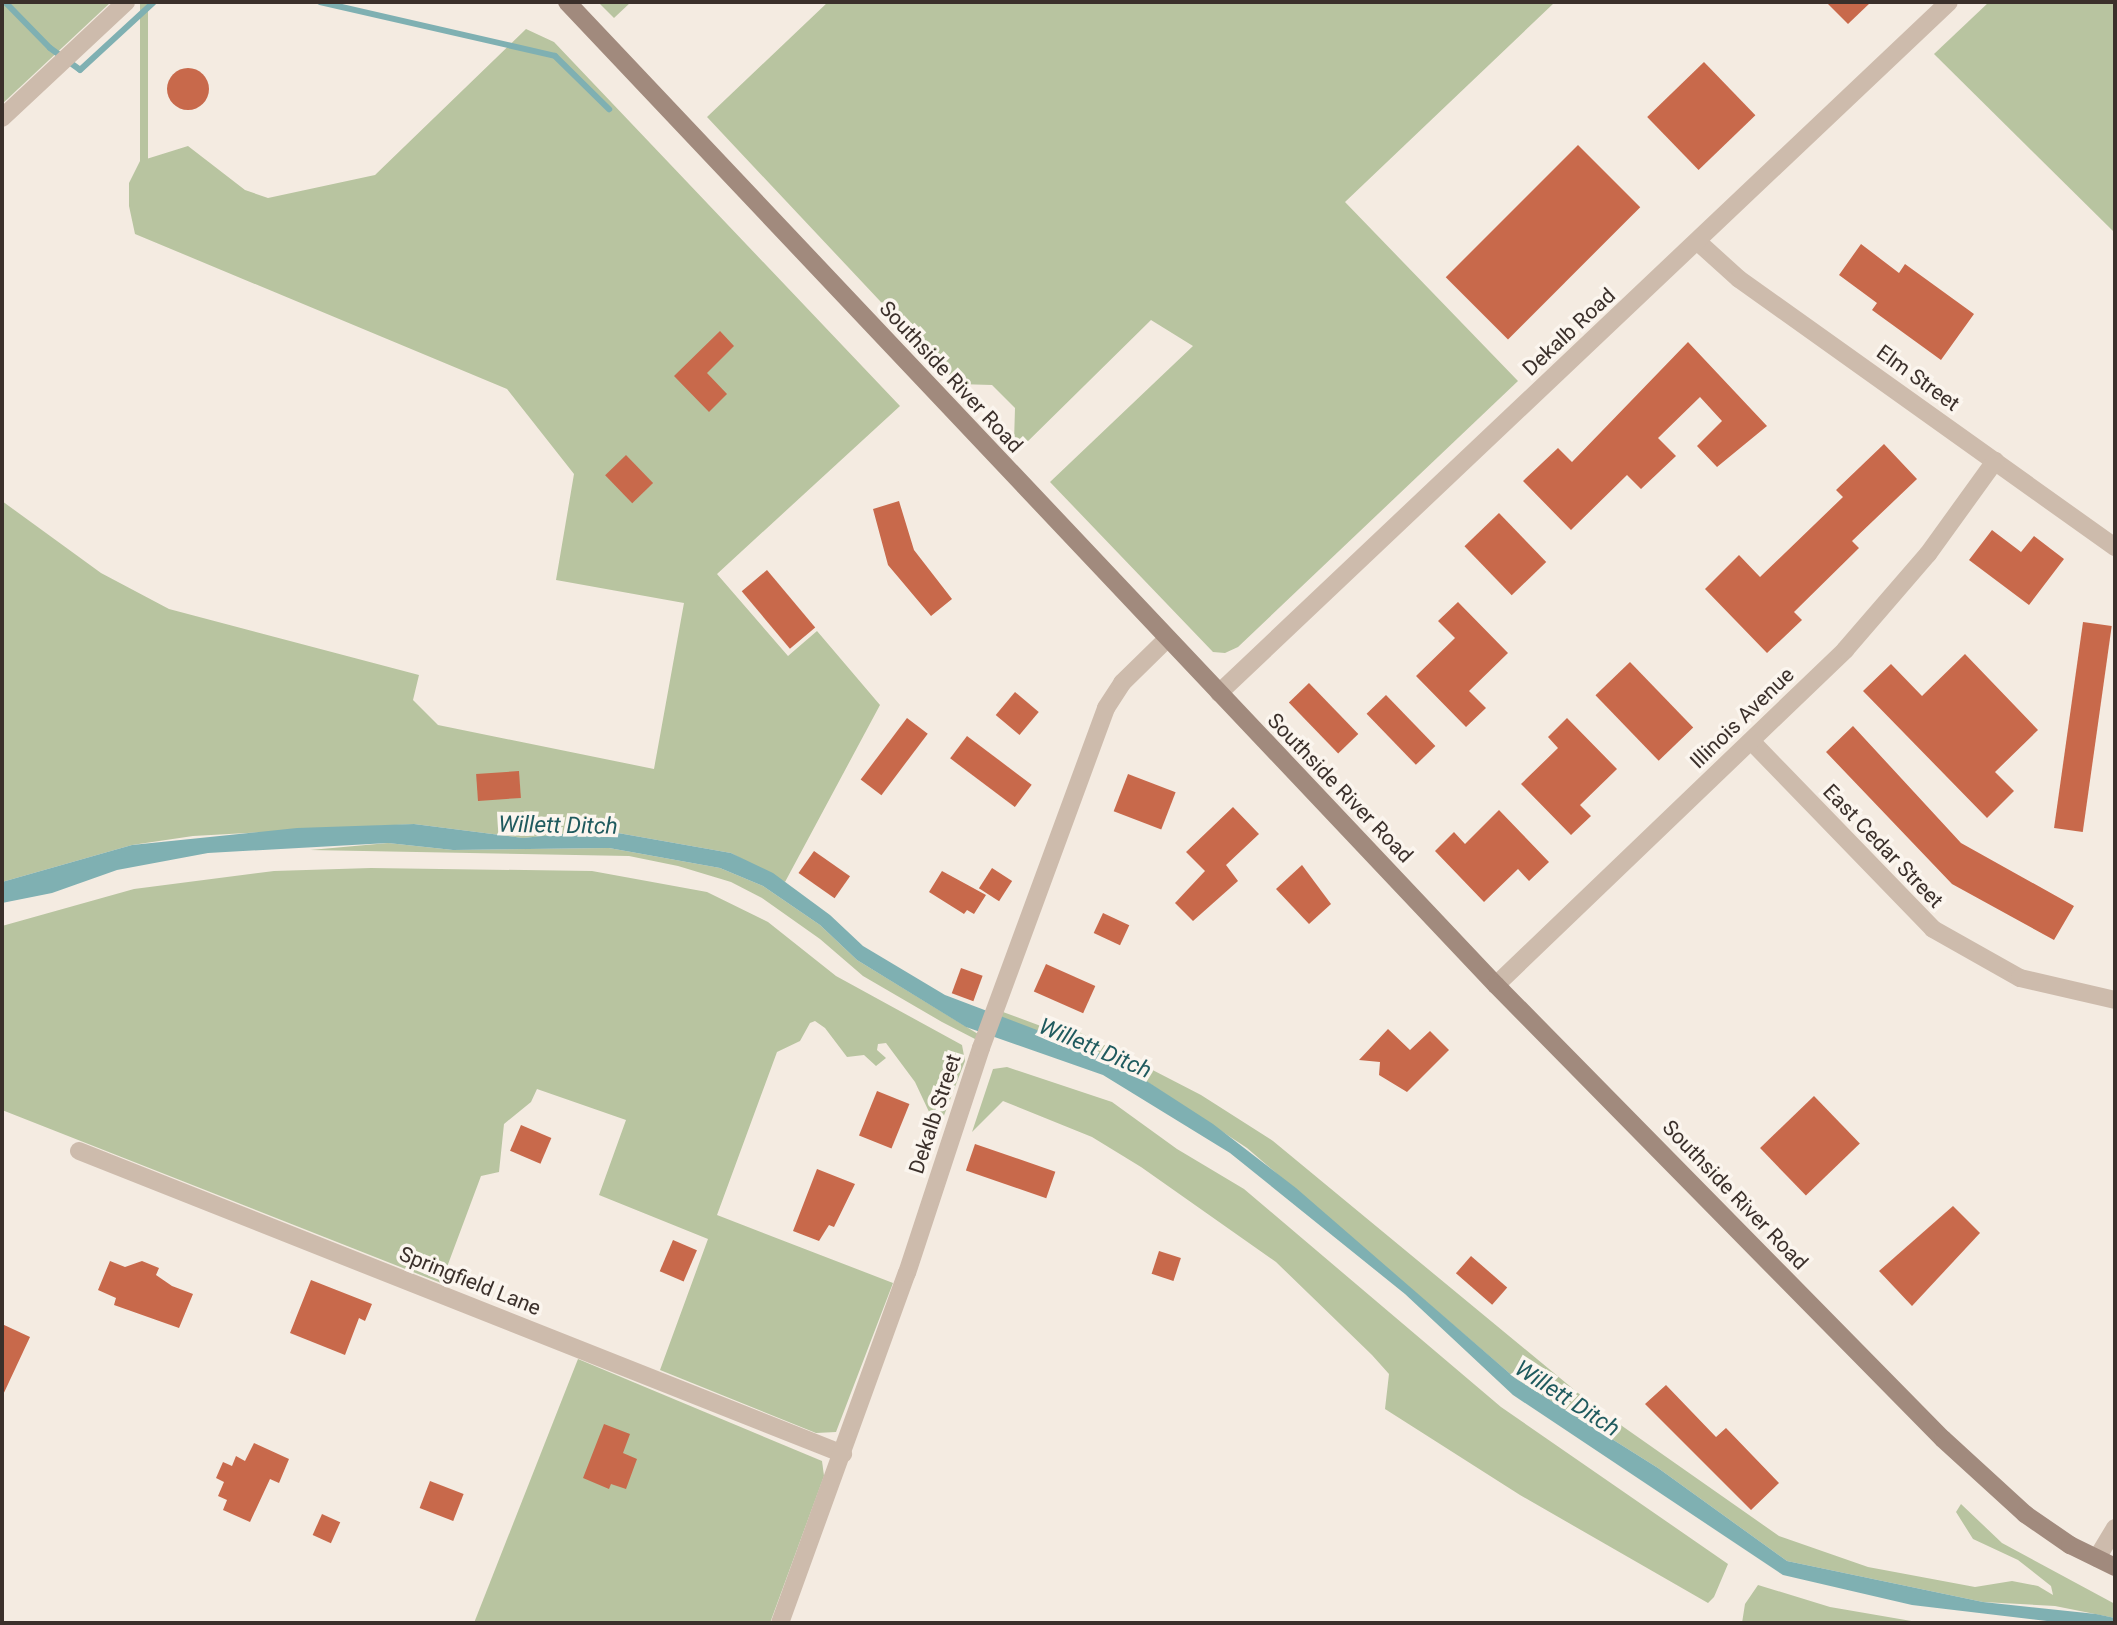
<!DOCTYPE html>
<style>
body{margin:0}
#map{position:relative;width:2117px;height:1625px;overflow:hidden;background:#f4ebe1;font-family:Roboto,sans-serif}
div>[style]{position:absolute}
[style*='--x']{left:calc(var(--x)*1px);top:calc(var(--y)*1px);width:calc(var(--w)*1px);rotate:calc(var(--a)*1deg)}
.green>*{inset:0;background:#b8c4a0;transform-origin:0 0}
.water>*{inset:0;background:#7fb0b2}
.stream>*{height:6px;margin:-3px;padding:0 3px;transform-origin:3px;border-radius:3px;background:#7fb0b2}
.building>*{inset:0;background:#c8694b;transform-origin:0 0}
.round{border-radius:50%}
.minor>*{height:18px;margin:-9px;padding:0 9px;transform-origin:9px;border-radius:9px;background:#cdbbac}
.secondary>*{height:18px;margin:-9px;padding:0 9px;transform-origin:9px;border-radius:9px;background:#a18a7d}
span{translate:-50% -50%;white-space:nowrap;text-align:center;line-height:1.15;-webkit-text-stroke:7px #fbf5ee;paint-order:stroke}
.street-label{font-size:21px;color:#3b302b}
.water-label{font-size:23px;color:#1f5a5e;font-style:italic}
.frame{position:absolute;inset:0;border:4px solid #3b302b;pointer-events:none}
</style>
<div id="map">
<div class="green">
<i style="clip-path:polygon(2px 2px,111px 2px,2px 104px)"></i>
<i style="left:140px;top:2px;width:8px;height:189px"></i>
<i style="clip-path:polygon(598px 2px,631px 2px,614px 18px)"></i>
<i style="clip-path:polygon(828px 2px,1554px 3px,1345px 202px,1518px 381px,1238px 647px,1225px 653px,1213px 652px,1050px 482px,1193px 346px,1151px 320px,1019px 450px,1014px 442px,1015px 408px,992px 385px,958px 384px,707px 117px)"></i>
<i style="clip-path:polygon(1989px 2px,2115px 2px,2115px 233px,1934px 54px)"></i>
<i style="clip-path:polygon(526px 29px,554px 42px,900px 406px,717px 574px,788px 656px,817px 631px,880px 705px,785px 882px,731px 853px,601px 830px,523px 838px,414px 824px,193px 836px,132px 845px,2px 882px,2px 501px,101px 573px,169px 609px,419px 675px,413px 700px,438px 725px,654px 769px,684px 603px,556px 580px,574px 474px,507px 389px,135px 234px,129px 206px,129px 183px,140px 161px,188px 146px,245px 190px,268px 198px,375px 175px)"></i>
<i style="clip-path:polygon(388px 843px,453px 850px,609px 848px,720px 868px,763px 886px,820px 925px,857px 960px,978px 1034px,975px 1039px,942px 1022px,863px 976px,820px 939px,762px 898px,731px 882px,678px 866px,629px 856px,310px 850px)"></i>
<i style="clip-path:polygon(371px 868px,592px 871px,707px 892px,768px 922px,836px 976px,962px 1045px,965px 1061px,938px 1131px,915px 1082px,886px 1043px,878px 1044px,877px 1050px,886px 1058px,876px 1066px,864px 1055px,847px 1057px,825px 1028px,815px 1021px,810px 1023px,800px 1041px,777px 1052px,717px 1215px,893px 1283px,836px 1432px,816px 1433px,660px 1370px,708px 1239px,599px 1195px,626px 1120px,537px 1089px,531px 1102px,504px 1124px,499px 1172px,481px 1176px,441px 1283px,2px 1110px,2px 926px,134px 889px,274px 871px)"></i>
<i style="clip-path:polygon(1003px 1012px,1073px 1038px,1077px 1031px,1201px 1095px,1273px 1141px,1595px 1407px,1779px 1536px,1868px 1567px,1975px 1587px,2012px 1581px,2038px 1586px,2053px 1595px,2051px 1586px,2018px 1560px,1973px 1539px,1956px 1512px,1961px 1504px,2002px 1543px,2115px 1604px,2115px 1618px,2055px 1606px,1983px 1602px,1787px 1561px,1658px 1468px,1515px 1378px,1247px 1148px,1111px 1058px,1020px 1027px,1001px 1018px)"></i>
<i style="clip-path:polygon(1007px 1067px,1112px 1102px,1177px 1149px,1244px 1189px,1501px 1407px,1728px 1564px,1714px 1597px,1708px 1603px,1520px 1495px,1385px 1409px,1389px 1374px,1372px 1355px,1276px 1262px,1141px 1167px,1092px 1137px,1003px 1101px,972px 1132px,993px 1069px)"></i>
<i style="clip-path:polygon(578px 1359px,822px 1461px,824px 1476px,770px 1623px,474px 1623px)"></i>
<i style="clip-path:polygon(1758px 1585px,1830px 1607px,1923px 1623px,1742px 1623px,1745px 1604px)"></i>
</div>
<div class="water">
<i style="clip-path:polygon(414px 824px,523px 838px,601px 830px,731px 853px,773px 873px,830px 915px,863px 946px,945px 995px,1111px 1058px,1213px 1124px,1296px 1188px,1515px 1378px,1658px 1468px,1787px 1561px,1983px 1602px,2096px 1614px,2115px 1618px,2115px 1623px,2064px 1623px,1912px 1605px,1783px 1575px,1513px 1395px,1405px 1294px,1230px 1153px,1103px 1075px,966px 1027px,857px 960px,820px 925px,763px 886px,720px 868px,609px 848px,453px 850px,388px 843px,208px 853px,117px 870px,52px 893px,2px 903px,2px 882px,132px 845px,297px 828px)"></i>
</div>
<div class="stream">
<i style="--x:5;--y:2;--w:64;--a:45.6"></i>
<i style="--x:50;--y:48;--w:37;--a:36"></i>
<i style="--x:80;--y:70;--w:100;--a:-42.6"></i>
<i style="--x:320;--y:2;--w:241;--a:12.9"></i>
<i style="--x:555;--y:56;--w:76;--a:44.5"></i>
</div>
<div class="building">
<i style="clip-path:polygon(1826px 2px,1871px 2px,1848px 24px)"></i>
<i style="left:1704px;top:62px;width:74px;height:79px;rotate:46deg"></i>
<i class="round" style="left:167px;top:68px;width:42px;height:42px"></i>
<i style="left:1578px;top:145px;width:88px;height:187px;rotate:45deg"></i>
<i style="clip-path:polygon(1861px 244px,1899px 273px,1905px 264px,1974px 314px,1941px 360px,1872px 310px,1877px 303px,1839px 275px)"></i>
<i style="clip-path:polygon(720px 331px,734px 346px,707px 373px,727px 394px,709px 412px,674px 376px)"></i>
<i style="clip-path:polygon(1688px 342px,1767px 426px,1717px 467px,1697px 446px,1722px 421px,1700px 397px,1658px 438px,1676px 456px,1641px 489px,1627px 475px,1571px 530px,1523px 481px,1558px 448px,1572px 462px)"></i>
<i style="clip-path:polygon(1884px 444px,1917px 479px,1852px 541px,1859px 548px,1794px 612px,1802px 620px,1767px 653px,1705px 589px,1739px 555px,1760px 577px,1843px 497px,1836px 490px)"></i>
<i style="left:626px;top:455px;width:39px;height:29px;rotate:46deg"></i>
<i style="clip-path:polygon(899px 501px,914px 550px,952px 599px,931px 616px,888px 565px,873px 509px)"></i>
<i style="left:1499px;top:513px;width:68px;height:48px;rotate:46deg"></i>
<i style="clip-path:polygon(1992px 530px,2021px 552px,2034px 536px,2064px 559px,2029px 605px,1969px 560px)"></i>
<i style="left:767px;top:570px;width:75px;height:33px;rotate:50deg"></i>
<i style="clip-path:polygon(1458px 602px,1508px 653px,1469px 691px,1486px 708px,1466px 727px,1416px 676px,1455px 638px,1438px 621px)"></i>
<i style="left:2083px;top:622px;width:29px;height:208px;rotate:8deg"></i>
<i style="clip-path:polygon(1965px 654px,2038px 730px,1995px 772px,2014px 791px,1987px 818px,1863px 691px,1891px 664px,1922px 696px)"></i>
<i style="left:1630px;top:662px;width:91px;height:48px;rotate:46deg"></i>
<i style="left:1309px;top:683px;width:71px;height:28px;rotate:46deg"></i>
<i style="left:1015px;top:692px;width:31px;height:30px;rotate:40deg"></i>
<i style="left:1386px;top:695px;width:71px;height:27px;rotate:46deg"></i>
<i style="left:907px;top:718px;width:26px;height:77px;rotate:37deg"></i>
<i style="clip-path:polygon(1567px 718px,1617px 769px,1580px 805px,1591px 816px,1571px 835px,1521px 784px,1558px 748px,1548px 737px)"></i>
<i style="clip-path:polygon(1853px 726px,1961px 843px,2074px 906px,2054px 940px,1952px 884px,1826px 752px)"></i>
<i style="left:967px;top:736px;width:81px;height:28px;rotate:37deg"></i>
<i style="left:519px;top:771px;width:27px;height:43px;rotate:86deg"></i>
<i style="left:1128px;top:774px;width:51px;height:40px;rotate:21deg"></i>
<i style="clip-path:polygon(1233px 807px,1259px 834px,1226px 865px,1238px 881px,1193px 921px,1175px 903px,1205px 871px,1186px 852px)"></i>
<i style="clip-path:polygon(1499px 810px,1549px 862px,1529px 881px,1518px 869px,1484px 902px,1435px 851px,1454px 832px,1465px 844px)"></i>
<i style="left:814px;top:851px;width:44px;height:27px;rotate:35deg"></i>
<i style="clip-path:polygon(1302px 865px,1331px 904px,1309px 924px,1276px 889px)"></i>
<i style="left:992px;top:868px;width:24px;height:24px;rotate:33deg"></i>
<i style="clip-path:polygon(942px 871px,986px 895px,974px 914px,967px 910px,964px 914px,929px 892px)"></i>
<i style="left:1103px;top:913px;width:29px;height:22px;rotate:25deg"></i>
<i style="left:1046px;top:964px;width:54px;height:30px;rotate:24deg"></i>
<i style="left:961px;top:968px;width:23px;height:27px;rotate:20deg"></i>
<i style="clip-path:polygon(1388px 1029px,1410px 1050px,1430px 1031px,1449px 1050px,1407px 1092px,1379px 1075px,1380px 1062px,1359px 1060px)"></i>
<i style="left:877px;top:1091px;width:35px;height:48px;rotate:22deg"></i>
<i style="left:1814px;top:1096px;width:66px;height:75px;rotate:46deg"></i>
<i style="left:521px;top:1125px;width:33px;height:28px;rotate:23deg"></i>
<i style="left:975px;top:1144px;width:85px;height:28px;rotate:19deg"></i>
<i style="clip-path:polygon(817px 1169px,855px 1184px,834px 1227px,829px 1225px,819px 1241px,793px 1231px)"></i>
<i style="clip-path:polygon(1953px 1206px,1980px 1233px,1912px 1306px,1879px 1271px)"></i>
<i style="left:673px;top:1240px;width:26px;height:34px;rotate:23deg"></i>
<i style="left:1159px;top:1251px;width:23px;height:24px;rotate:18deg"></i>
<i style="left:1471px;top:1256px;width:48px;height:23px;rotate:41deg"></i>
<i style="clip-path:polygon(110px 1261px,125px 1267px,142px 1261px,159px 1268px,156px 1275px,172px 1286px,193px 1294px,179px 1328px,114px 1305px,116px 1298px,98px 1290px)"></i>
<i style="clip-path:polygon(311px 1280px,372px 1304px,365px 1321px,359px 1318px,345px 1355px,290px 1333px)"></i>
<i style="clip-path:polygon(2px 1324px,30px 1337px,2px 1397px)"></i>
<i style="clip-path:polygon(1666px 1385px,1716px 1437px,1726px 1428px,1779px 1483px,1751px 1510px,1645px 1404px)"></i>
<i style="clip-path:polygon(604px 1424px,630px 1434px,623px 1453px,637px 1459px,626px 1489px,611px 1484px,609px 1489px,583px 1478px)"></i>
<i style="clip-path:polygon(254px 1443px,289px 1459px,279px 1483px,270px 1479px,250px 1522px,223px 1510px,227px 1500px,218px 1496px,224px 1482px,216px 1478px,223px 1462px,232px 1466px,236px 1456px,245px 1461px)"></i>
<i style="left:430px;top:1481px;width:36px;height:29px;rotate:21deg"></i>
<i style="left:322px;top:1514px;width:20px;height:23px;rotate:24deg"></i>
</div>
<div class="minor">
<i style="--x:2;--y:118;--w:170;--a:-43.1"></i>
<i style="--x:1698;--y:242;--w:55;--a:42.1"></i>
<i style="--x:1739;--y:279;--w:462;--a:35.5"></i>
<i style="--x:1219;--y:693;--w:1005;--a:-43.43"></i>
<i style="--x:1752;--y:742;--w:260;--a:45.9"></i>
<i style="--x:1933;--y:929;--w:100;--a:29.4"></i>
<i style="--x:2020;--y:978;--w:98;--a:13"></i>
<i style="--x:1496;--y:985;--w:484;--a:-43.8"></i>
<i style="--x:1845;--y:650;--w:127;--a:-49.2"></i>
<i style="--x:1928;--y:554;--w:115;--a:-54.2"></i>
<i style="--x:79;--y:1151;--w:822;--a:21.63"></i>
<i style="--x:2097;--y:1558;--w:35;--a:-59"></i>
<i style="--x:780;--y:1623;--w:372;--a:-70.1"></i>
<i style="--x:907;--y:1273;--w:237;--a:-71.8"></i>
<i style="--x:981;--y:1048;--w:362;--a:-69.8"></i>
<i style="--x:1106;--y:708;--w:30;--a:-57"></i>
<i style="--x:1122;--y:683;--w:63;--a:-44.4"></i>
</div>
<div class="secondary">
<i style="--x:567;--y:2;--w:1353;--a:46.62"></i>
<i style="--x:1496;--y:985;--w:637;--a:45.45"></i>
<i style="--x:1943;--y:1439;--w:111;--a:42.4"></i>
<i style="--x:2025;--y:1514;--w:55;--a:34.6"></i>
<i style="--x:2070;--y:1545;--w:50;--a:26.1"></i>
</div>
<div class="street-label">
<span style="left:1569px;top:332px;rotate:-43deg">Dekalb Road</span>
<span style="left:951px;top:377px;rotate:47deg">Southside River Road</span>
<span style="left:1918px;top:378px;rotate:36deg">Elm Street</span>
<span style="left:1742px;top:718px;rotate:-44deg">Illinois Avenue</span>
<span style="left:1340px;top:788px;rotate:46deg">Southside River Road</span>
<span style="left:1883px;top:846px;rotate:46deg">East Cedar Street</span>
<span style="left:935px;top:1114px;rotate:-72deg">Dekalb Street</span>
<span style="left:1735px;top:1195px;rotate:46deg">Southside River Road</span>
<span style="left:470px;top:1281px;rotate:22deg">Springfield Lane</span>
</div>
<div class="water-label">
<span style="left:558px;top:826px;rotate:1deg">Willett Ditch</span>
<span style="left:1095px;top:1049px;rotate:23deg">Willett Ditch</span>
<span style="left:1567px;top:1399px;rotate:33deg">Willett Ditch</span>
</div>
<div class="frame"></div>
</div>
